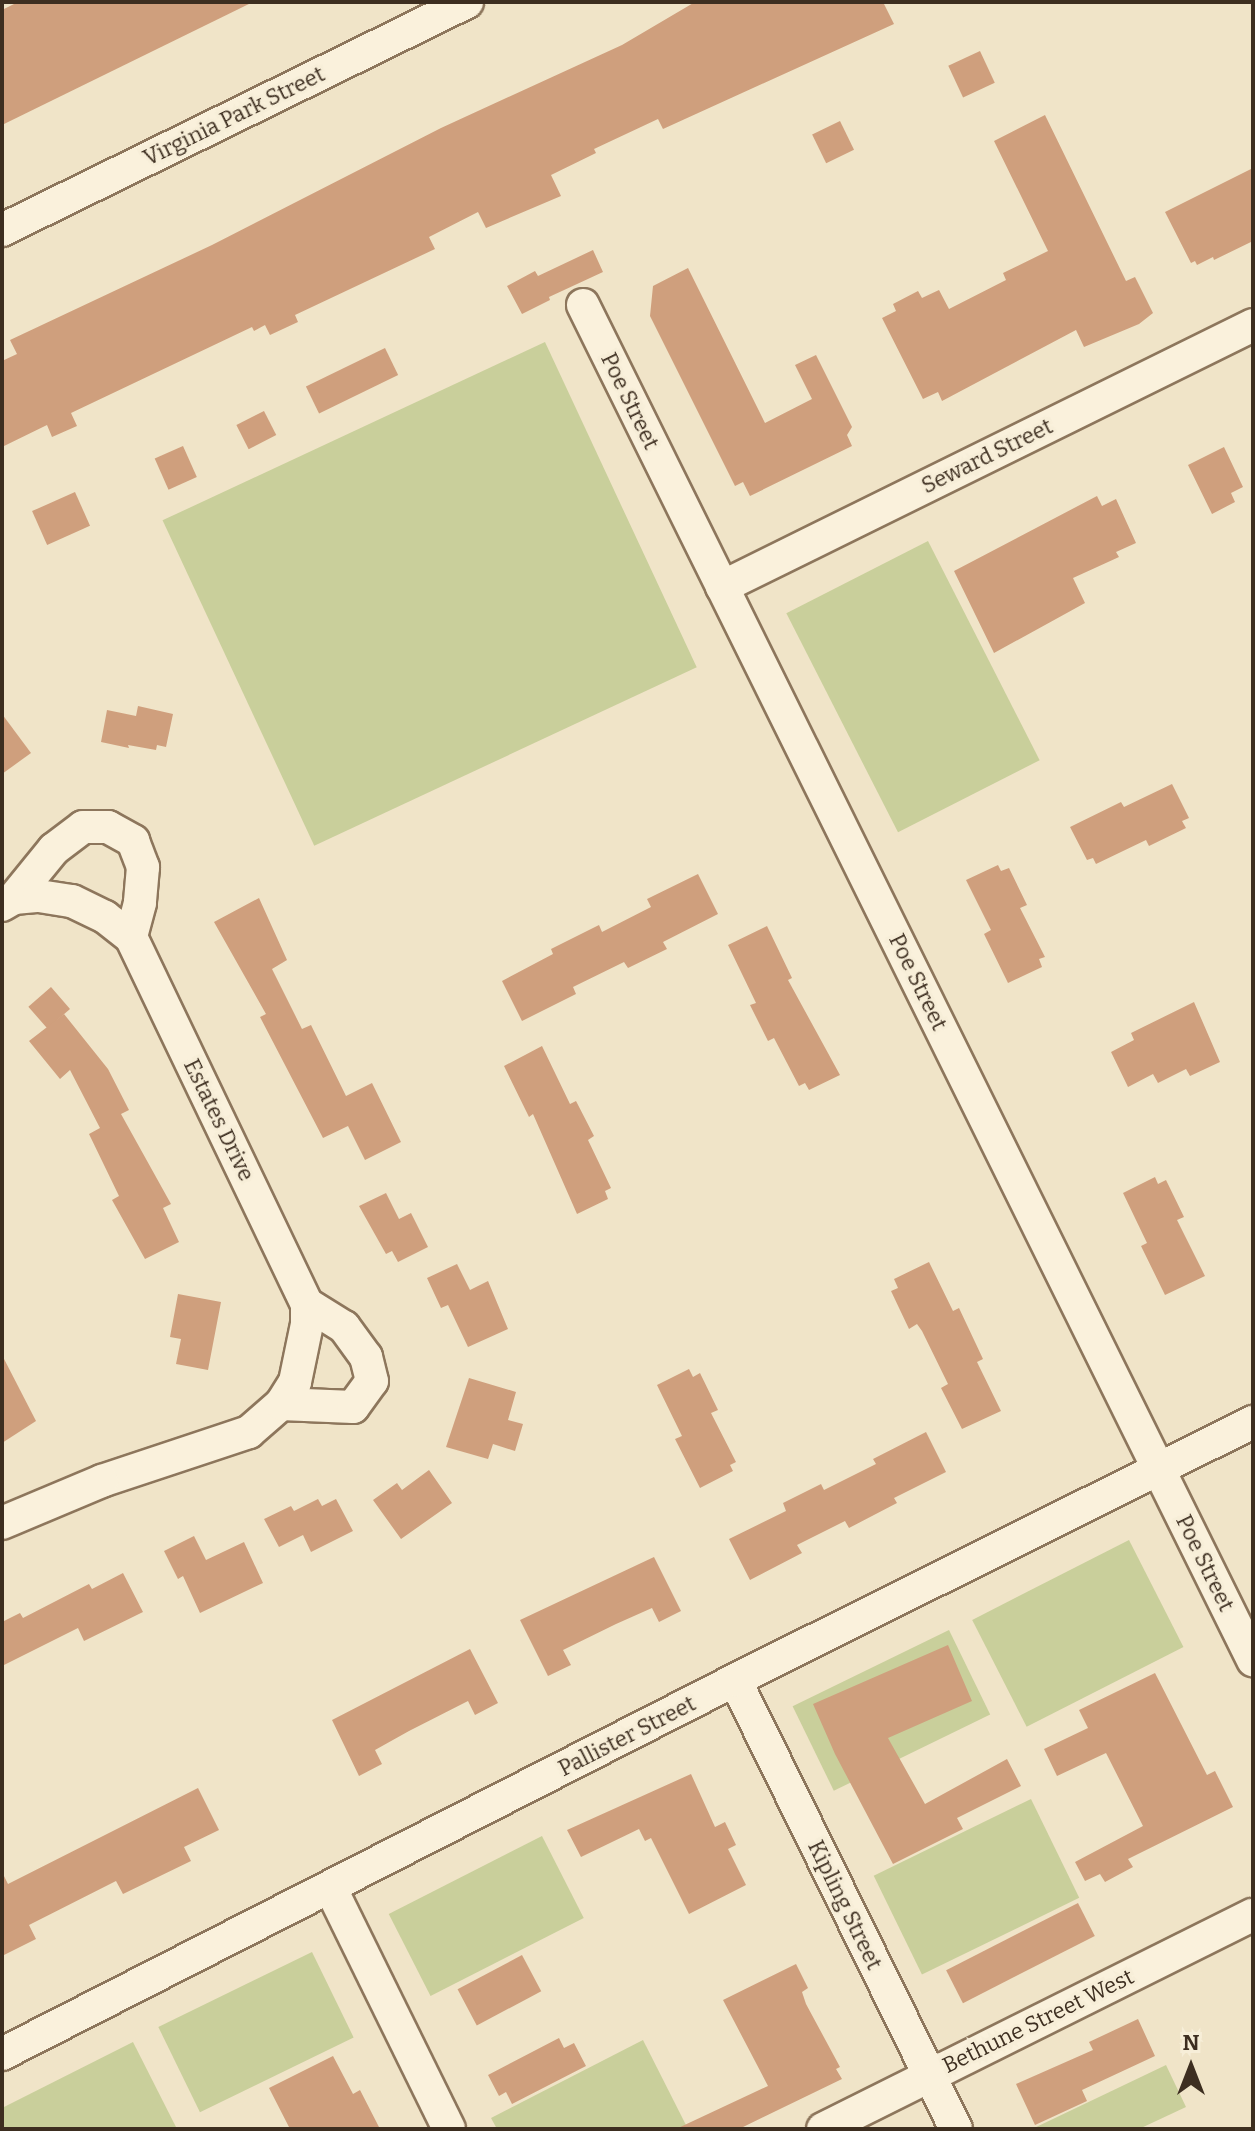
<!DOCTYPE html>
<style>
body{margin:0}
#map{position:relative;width:1255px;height:2131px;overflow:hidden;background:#f0e4c8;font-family:Bitter,serif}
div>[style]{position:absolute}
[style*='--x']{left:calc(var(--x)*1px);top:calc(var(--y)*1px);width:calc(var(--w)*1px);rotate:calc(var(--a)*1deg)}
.green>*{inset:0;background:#c9cf9b;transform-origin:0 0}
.building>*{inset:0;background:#cf9f7d;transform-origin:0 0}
.roads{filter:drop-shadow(2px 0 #8d765c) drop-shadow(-2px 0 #8d765c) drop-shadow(0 2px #8d765c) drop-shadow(0 -2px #8d765c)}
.minor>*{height:32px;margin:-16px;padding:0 16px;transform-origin:16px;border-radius:16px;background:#faf1dc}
span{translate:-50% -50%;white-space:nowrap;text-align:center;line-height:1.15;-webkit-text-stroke:6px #f7eed8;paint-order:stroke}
.street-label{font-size:22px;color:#3d2e20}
.frame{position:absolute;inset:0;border:4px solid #3d2e20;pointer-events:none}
.north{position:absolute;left:1151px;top:2027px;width:80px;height:80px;-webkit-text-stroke:6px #f7eed8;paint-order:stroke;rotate:0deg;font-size:22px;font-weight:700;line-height:32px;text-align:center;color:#3d2e20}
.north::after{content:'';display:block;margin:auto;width:28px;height:36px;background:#3d2e20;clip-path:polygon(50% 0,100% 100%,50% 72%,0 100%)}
</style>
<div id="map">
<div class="green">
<i style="left:545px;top:342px;width:359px;height:422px;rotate:65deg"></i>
<i style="left:928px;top:541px;width:246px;height:159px;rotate:63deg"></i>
<i style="left:1129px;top:1540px;width:120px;height:176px;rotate:63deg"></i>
<i style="left:949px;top:1630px;width:94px;height:174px;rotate:64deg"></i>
<i style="left:1031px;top:1799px;width:110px;height:175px;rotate:64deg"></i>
<i style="left:542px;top:1836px;width:92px;height:172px;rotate:63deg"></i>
<i style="left:312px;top:1952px;width:95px;height:171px;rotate:64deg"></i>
<i style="clip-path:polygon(643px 2040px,688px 2129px,497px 2129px,491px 2118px)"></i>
<i style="clip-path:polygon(133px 2042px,177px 2129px,2px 2129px,2px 2108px)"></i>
<i style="clip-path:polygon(1166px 2065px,1186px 2107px,1139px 2129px,1032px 2129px)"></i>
</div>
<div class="building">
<i style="clip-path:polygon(18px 2px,253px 2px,2px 125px,2px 10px)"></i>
<i style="clip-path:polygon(695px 2px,883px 2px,894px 24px,663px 129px,658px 119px,594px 149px,596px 153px,551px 175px,561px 196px,486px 228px,478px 212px,429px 237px,435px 249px,295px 315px,298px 322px,270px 335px,265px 325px,254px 331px,252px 327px,71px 413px,77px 426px,52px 437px,47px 425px,2px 447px,2px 361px,17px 354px,10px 340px,212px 245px,441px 128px,622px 45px)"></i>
<i style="left:980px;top:51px;width:35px;height:35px;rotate:65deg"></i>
<i style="clip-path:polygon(1045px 115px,1126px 281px,1135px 277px,1153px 313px,1139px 324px,1084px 347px,1076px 330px,942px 401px,938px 392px,923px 399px,882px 318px,896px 311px,893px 304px,918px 291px,922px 298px,939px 290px,949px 309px,1006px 280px,1003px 273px,1048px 251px,994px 141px)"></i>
<i style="left:840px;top:121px;width:32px;height:31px;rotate:64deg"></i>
<i style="clip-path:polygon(1253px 168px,1253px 241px,1214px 260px,1213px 257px,1197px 265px,1195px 261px,1191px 263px,1165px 212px)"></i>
<i style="clip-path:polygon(593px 250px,603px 272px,549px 297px,550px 300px,522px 314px,507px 286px,535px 271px,538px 276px)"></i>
<i style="clip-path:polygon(688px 268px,765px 423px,812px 399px,795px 365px,816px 355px,852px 427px,847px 435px,852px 446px,750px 496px,743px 482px,735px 486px,650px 316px,653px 286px)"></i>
<i style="left:385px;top:348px;width:30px;height:88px;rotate:64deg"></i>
<i style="left:264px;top:411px;width:27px;height:31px;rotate:63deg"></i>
<i style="left:183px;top:446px;width:34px;height:31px;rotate:66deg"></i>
<i style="clip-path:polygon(1224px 447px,1243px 487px,1231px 493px,1235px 502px,1212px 514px,1188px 465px)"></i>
<i style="left:75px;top:492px;width:37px;height:47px;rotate:66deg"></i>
<i style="clip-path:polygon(1097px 496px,1102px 506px,1116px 499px,1136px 543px,1116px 552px,1119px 557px,1073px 578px,1085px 603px,994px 653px,954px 571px)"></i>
<i style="clip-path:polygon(138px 706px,173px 714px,166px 747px,157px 745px,156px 750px,128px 745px,129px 748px,101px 742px,107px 710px,136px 716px)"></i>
<i style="clip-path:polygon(2px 714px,31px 753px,2px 774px)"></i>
<i style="clip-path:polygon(1172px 784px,1189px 818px,1182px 821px,1186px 828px,1149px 846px,1146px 840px,1096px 864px,1093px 858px,1087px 860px,1070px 827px,1121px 802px,1124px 807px)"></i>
<i style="clip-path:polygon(998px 865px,1001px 871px,1009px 868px,1027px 905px,1020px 908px,1045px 957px,1039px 959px,1042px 967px,1008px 983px,984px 934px,991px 930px,966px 880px)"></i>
<i style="clip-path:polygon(698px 874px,718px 914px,663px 942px,667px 949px,628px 968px,624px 962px,573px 987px,576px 994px,522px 1021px,502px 981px,553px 954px,551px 949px,599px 925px,602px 932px,651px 907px,647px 899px)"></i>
<i style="clip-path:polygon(259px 898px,287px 960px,272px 969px,302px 1029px,311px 1025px,346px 1096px,372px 1083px,401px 1142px,365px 1160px,348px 1126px,323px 1138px,260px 1017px,266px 1014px,214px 922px)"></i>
<i style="clip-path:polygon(767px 926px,792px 978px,788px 980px,840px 1075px,809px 1090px,805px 1083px,799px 1086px,774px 1038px,768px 1041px,750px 1005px,756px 1003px,728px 945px)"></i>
<i style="left:51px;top:987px;width:29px;height:30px;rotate:49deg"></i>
<i style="clip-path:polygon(1194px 1002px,1220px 1062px,1190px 1076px,1186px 1069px,1158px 1083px,1153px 1074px,1128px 1087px,1111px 1052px,1134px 1040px,1131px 1033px)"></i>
<i style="clip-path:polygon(64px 1014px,108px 1069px,129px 1110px,121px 1114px,171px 1204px,163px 1208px,179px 1242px,145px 1259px,112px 1200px,119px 1196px,89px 1134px,100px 1128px,70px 1070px,60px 1079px,29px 1041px)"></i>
<i style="clip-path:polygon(542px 1046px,570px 1104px,576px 1101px,594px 1136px,588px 1140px,611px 1188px,605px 1191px,608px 1199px,577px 1214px,533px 1114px,529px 1117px,504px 1066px)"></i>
<i style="clip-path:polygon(1155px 1177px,1158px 1184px,1166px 1180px,1184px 1217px,1177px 1220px,1205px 1276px,1165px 1295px,1141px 1246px,1147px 1243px,1123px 1193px)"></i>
<i style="clip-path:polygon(386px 1193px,399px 1219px,411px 1213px,428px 1247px,398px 1262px,392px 1251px,386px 1254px,359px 1206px)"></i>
<i style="clip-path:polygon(929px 1262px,953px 1311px,959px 1308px,983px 1359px,977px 1362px,1001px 1411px,962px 1429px,941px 1388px,948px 1384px,922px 1331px,917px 1324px,909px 1329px,891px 1291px,898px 1288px,894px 1279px)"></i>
<i style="clip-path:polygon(457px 1264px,470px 1290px,488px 1281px,508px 1329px,468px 1347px,448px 1305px,441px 1308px,427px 1278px)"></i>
<i style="clip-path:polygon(178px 1294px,221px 1302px,208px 1370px,176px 1364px,181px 1339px,170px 1337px)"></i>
<i style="clip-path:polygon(2px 1355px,36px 1421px,2px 1443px)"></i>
<i style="clip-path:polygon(689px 1369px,693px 1377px,700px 1373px,718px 1410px,711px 1413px,736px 1462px,730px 1465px,733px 1471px,700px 1488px,675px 1439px,682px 1436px,657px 1385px)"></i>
<i style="clip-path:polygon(469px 1378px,516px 1392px,508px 1420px,523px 1424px,515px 1451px,493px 1444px,488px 1459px,446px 1447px)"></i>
<i style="clip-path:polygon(926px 1432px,946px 1472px,894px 1498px,897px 1503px,849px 1528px,845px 1521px,797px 1545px,802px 1553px,750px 1580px,729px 1539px,786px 1511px,783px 1503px,821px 1484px,824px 1490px,876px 1464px,873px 1459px)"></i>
<i style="clip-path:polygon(429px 1470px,452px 1503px,401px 1539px,373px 1500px,397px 1483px,402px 1490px)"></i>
<i style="clip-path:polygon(318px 1499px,322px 1506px,336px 1499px,353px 1531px,311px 1552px,303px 1535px,279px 1547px,264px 1519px,291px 1506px,294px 1511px)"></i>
<i style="clip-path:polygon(194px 1536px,206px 1560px,244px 1542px,263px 1583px,200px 1613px,183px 1576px,178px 1579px,164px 1551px)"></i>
<i style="clip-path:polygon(654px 1557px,681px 1611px,659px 1622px,652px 1608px,616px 1624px,563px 1650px,571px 1665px,548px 1676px,520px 1620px)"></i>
<i style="clip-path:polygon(123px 1573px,143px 1612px,84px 1641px,78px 1628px,2px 1666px,2px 1622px,20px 1613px,23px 1618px,89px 1584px,92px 1589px)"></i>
<i style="clip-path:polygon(948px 1645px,972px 1701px,888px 1738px,925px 1804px,1007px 1759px,1021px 1786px,957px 1818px,963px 1829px,893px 1864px,835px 1754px,813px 1704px)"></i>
<i style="clip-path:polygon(470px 1649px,498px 1703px,475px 1715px,468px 1701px,409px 1731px,375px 1750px,382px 1764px,359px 1776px,332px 1720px)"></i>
<i style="clip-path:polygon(1155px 1673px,1207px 1775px,1215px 1771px,1233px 1807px,1128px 1859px,1133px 1867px,1105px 1882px,1100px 1874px,1085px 1881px,1075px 1862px,1143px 1826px,1106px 1753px,1057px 1776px,1044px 1749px,1088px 1728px,1079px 1710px)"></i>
<i style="clip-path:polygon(691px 1774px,715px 1827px,725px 1822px,736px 1845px,728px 1849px,746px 1885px,689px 1914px,651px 1838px,645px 1841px,639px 1829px,581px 1857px,567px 1830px)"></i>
<i style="clip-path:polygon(198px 1788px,219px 1830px,184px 1847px,191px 1861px,123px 1894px,116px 1881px,29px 1925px,36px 1939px,2px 1956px,2px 1872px,8px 1884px)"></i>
<i style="left:1078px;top:1903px;width:37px;height:148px;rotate:63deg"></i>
<i style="left:522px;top:1955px;width:41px;height:73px;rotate:62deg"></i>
<i style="clip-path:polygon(796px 1964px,808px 1988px,802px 1992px,806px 2004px,840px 2067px,836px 2069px,842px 2079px,739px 2129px,676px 2129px,768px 2086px,723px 2000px)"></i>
<i style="clip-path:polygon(1138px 2019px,1155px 2056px,1082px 2090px,1087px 2101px,1035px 2125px,1016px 2084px,1093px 2050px,1089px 2042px)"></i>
<i style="clip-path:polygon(559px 2038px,564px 2048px,574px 2043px,586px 2066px,512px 2104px,506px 2092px,499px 2096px,488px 2075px)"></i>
<i style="clip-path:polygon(333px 2056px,353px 2094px,360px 2090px,380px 2129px,290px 2129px,269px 2088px)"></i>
</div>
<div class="roads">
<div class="minor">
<i style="--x:2;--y:230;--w:518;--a:-26.12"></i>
<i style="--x:583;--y:305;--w:1512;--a:63.69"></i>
<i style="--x:722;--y:587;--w:592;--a:-26.26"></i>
<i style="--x:14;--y:898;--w:63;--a:-50.8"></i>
<i style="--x:54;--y:849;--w:36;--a:-37"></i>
<i style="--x:83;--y:827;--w:25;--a:0"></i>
<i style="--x:108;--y:827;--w:29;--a:29"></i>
<i style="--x:133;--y:841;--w:28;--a:69"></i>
<i style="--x:143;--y:867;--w:36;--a:95"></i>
<i style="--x:140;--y:903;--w:35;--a:105"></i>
<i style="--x:2;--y:905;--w:14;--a:-30"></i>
<i style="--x:14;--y:898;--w:25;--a:-5"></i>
<i style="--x:39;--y:896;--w:33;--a:9"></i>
<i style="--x:72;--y:901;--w:37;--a:26"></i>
<i style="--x:105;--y:917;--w:33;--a:38"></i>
<i style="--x:131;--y:937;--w:407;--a:64.4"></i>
<i style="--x:307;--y:1304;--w:20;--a:90"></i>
<i style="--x:307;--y:1324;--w:59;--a:101.7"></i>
<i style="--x:295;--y:1382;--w:26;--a:122"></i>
<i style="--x:281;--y:1404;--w:43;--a:138.8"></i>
<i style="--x:249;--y:1432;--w:155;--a:161.6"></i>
<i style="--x:102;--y:1481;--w:108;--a:157.2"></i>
<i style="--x:281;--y:1404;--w:72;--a:2.4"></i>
<i style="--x:353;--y:1407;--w:32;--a:-54"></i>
<i style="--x:372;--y:1381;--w:25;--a:-104"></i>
<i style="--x:366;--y:1357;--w:37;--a:-126"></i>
<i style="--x:344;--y:1327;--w:44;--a:-148.1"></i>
<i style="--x:735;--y:1680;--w:500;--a:63.79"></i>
<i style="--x:331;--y:1889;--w:267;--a:63.8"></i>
<i style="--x:2;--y:2054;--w:823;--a:-27.03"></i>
<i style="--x:735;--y:1680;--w:579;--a:-26.48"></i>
<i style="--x:823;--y:2129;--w:480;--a:-26.5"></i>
</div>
</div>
<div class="street-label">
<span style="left:234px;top:116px;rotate:-26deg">Virginia Park Street</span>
<span style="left:630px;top:401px;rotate:64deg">Poe Street</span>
<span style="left:987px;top:456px;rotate:-26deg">Seward Street</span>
<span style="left:918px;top:982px;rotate:64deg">Poe Street</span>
<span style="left:219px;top:1120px;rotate:64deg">Estates Drive</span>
<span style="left:1205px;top:1563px;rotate:64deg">Poe Street</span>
<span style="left:627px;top:1736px;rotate:-27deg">Pallister Street</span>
<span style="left:845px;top:1905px;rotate:64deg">Kipling Street</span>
<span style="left:1038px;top:2021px;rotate:-26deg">Bethune Street West</span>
</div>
<div class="frame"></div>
<div class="north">N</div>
</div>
